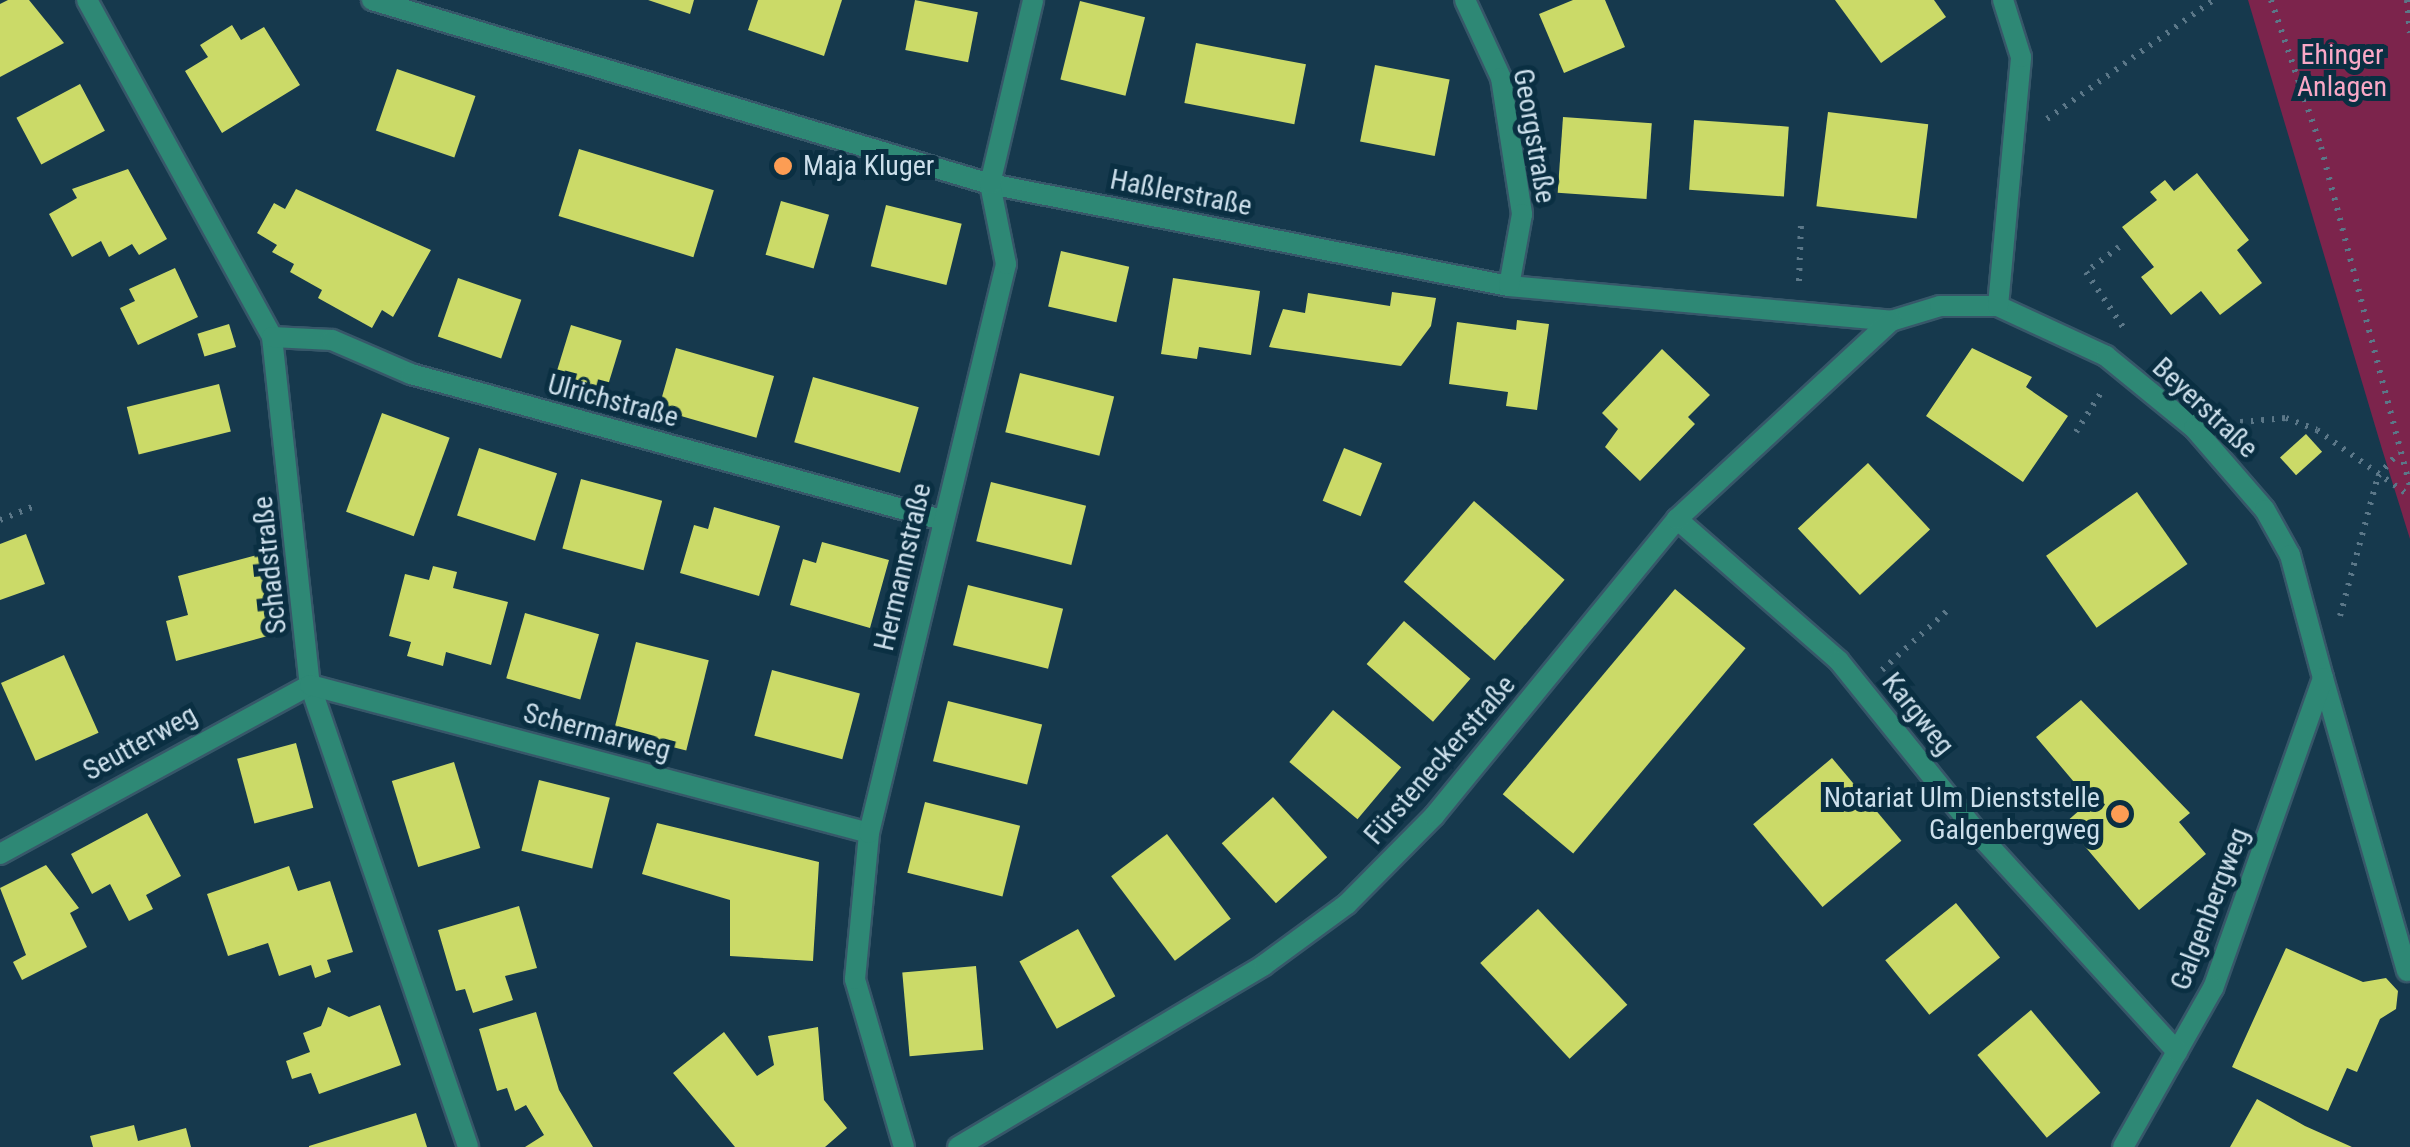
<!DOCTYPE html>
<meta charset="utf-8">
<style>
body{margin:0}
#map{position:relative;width:2410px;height:1147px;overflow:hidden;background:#16394d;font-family:"Roboto Condensed",sans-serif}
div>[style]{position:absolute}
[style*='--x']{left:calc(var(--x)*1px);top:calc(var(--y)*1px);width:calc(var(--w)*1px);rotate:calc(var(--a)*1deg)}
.green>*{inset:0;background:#7c244c}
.building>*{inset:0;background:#cbda68;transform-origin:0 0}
.path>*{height:6px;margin-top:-3px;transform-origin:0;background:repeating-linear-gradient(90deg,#5b7788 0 2.5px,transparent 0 10.5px)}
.roads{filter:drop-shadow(2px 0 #375769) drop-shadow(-2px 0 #375769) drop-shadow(0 2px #375769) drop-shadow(0 -2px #375769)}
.service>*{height:20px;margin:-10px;padding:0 10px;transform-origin:10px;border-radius:10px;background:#2e8875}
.minor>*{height:20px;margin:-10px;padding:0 10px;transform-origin:10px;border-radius:10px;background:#2e8875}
.dots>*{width:28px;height:28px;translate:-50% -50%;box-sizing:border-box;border:5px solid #0a2f42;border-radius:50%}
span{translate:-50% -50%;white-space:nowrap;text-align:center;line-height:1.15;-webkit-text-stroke:10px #0a2f42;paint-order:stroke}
.park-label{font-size:28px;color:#faa8c6}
.street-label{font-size:28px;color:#ccdfeb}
.poi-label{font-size:28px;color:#ccdfeb}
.left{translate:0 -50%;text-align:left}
.right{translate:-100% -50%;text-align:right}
</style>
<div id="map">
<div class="green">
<i style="clip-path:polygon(2248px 0,2410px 0,2410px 539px,2382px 449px)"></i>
</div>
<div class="building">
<i style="clip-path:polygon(8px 0,29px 0,64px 43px,0 77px,0 4px)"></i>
<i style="clip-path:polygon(648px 0,694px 0,690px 14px)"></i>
<i style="clip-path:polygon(758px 0,842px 0,824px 56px,748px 30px)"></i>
<i style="left:915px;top:0;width:64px;height:51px;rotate:11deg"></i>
<i style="clip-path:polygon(1573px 0,1605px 0,1625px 47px,1564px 73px,1539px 14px)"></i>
<i style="clip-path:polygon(1835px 0,1934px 0,1946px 17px,1881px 63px)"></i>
<i style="left:1080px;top:1px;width:67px;height:81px;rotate:14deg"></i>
<i style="clip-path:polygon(232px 25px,241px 40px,264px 27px,300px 85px,222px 133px,185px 71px,208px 57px,200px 45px)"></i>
<i style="left:1196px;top:43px;width:112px;height:61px;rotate:11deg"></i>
<i style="left:1375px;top:65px;width:76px;height:78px;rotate:11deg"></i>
<i style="left:397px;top:69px;width:83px;height:65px;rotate:19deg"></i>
<i style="left:80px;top:84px;width:53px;height:72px;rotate:62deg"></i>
<i style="left:1828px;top:112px;width:101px;height:95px;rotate:7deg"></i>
<i style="left:1563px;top:117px;width:89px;height:76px;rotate:4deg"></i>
<i style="left:1694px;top:120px;width:95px;height:70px;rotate:4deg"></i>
<i style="left:579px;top:149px;width:141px;height:70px;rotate:17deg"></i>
<i style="clip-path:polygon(128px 169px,167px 239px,139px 255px,132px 244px,109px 257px,101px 241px,72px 257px,49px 214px,77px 198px,72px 189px)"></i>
<i style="clip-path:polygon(2197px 173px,2249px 240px,2237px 250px,2262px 283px,2220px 315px,2201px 291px,2171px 315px,2141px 277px,2154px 267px,2122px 227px,2157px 200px,2150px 192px,2165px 180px,2174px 191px)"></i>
<i style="clip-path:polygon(296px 189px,431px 250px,393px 317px,382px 310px,372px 328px,318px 298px,322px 290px,290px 272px,294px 264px,272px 252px,277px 245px,257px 233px,274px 203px,285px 209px)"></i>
<i style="left:781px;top:201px;width:50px;height:56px;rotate:16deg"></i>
<i style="left:886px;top:205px;width:78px;height:63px;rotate:14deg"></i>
<i style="left:1061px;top:251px;width:70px;height:57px;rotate:13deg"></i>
<i style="clip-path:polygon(175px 268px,198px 317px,138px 345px,120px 308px,135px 301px,129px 289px)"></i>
<i style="left:458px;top:278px;width:67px;height:62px;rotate:19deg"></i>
<i style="clip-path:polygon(1173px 278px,1260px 291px,1251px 355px,1199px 347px,1197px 359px,1161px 354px)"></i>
<i style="clip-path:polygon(1392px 292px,1436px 298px,1431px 326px,1401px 366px,1269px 347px,1283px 309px,1305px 313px,1308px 293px,1390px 306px)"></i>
<i style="clip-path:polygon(1517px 320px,1549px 324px,1537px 410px,1506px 406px,1508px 392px,1449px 384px,1457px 322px,1516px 330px)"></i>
<i style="left:229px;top:324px;width:24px;height:33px;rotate:73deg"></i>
<i style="left:571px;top:325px;width:53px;height:62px;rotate:17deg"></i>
<i style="left:676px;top:348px;width:102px;height:64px;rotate:16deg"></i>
<i style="clip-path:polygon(1972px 348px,2032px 377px,2026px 387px,2068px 416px,2023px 482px,1926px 416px)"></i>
<i style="clip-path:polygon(1662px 349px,1710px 395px,1688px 417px,1695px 424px,1640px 481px,1605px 447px,1618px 429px,1602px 413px)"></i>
<i style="left:1020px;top:373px;width:97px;height:61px;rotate:14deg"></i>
<i style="left:813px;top:377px;width:110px;height:68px;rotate:16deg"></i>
<i style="left:219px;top:384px;width:49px;height:95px;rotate:76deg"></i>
<i style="left:382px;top:413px;width:72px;height:105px;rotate:20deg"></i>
<i style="left:2306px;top:434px;width:24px;height:35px;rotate:48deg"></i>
<i style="left:479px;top:448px;width:82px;height:71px;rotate:18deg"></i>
<i style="left:1344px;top:448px;width:41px;height:57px;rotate:22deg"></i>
<i style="left:1868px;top:463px;width:91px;height:96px;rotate:47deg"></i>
<i style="left:581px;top:479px;width:84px;height:72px;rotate:15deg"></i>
<i style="left:991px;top:482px;width:98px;height:61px;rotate:14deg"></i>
<i style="left:2137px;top:492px;width:88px;height:111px;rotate:55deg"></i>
<i style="left:1474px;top:501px;width:120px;height:107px;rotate:41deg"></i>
<i style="clip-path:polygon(714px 507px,780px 526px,759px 596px,680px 573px,694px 525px,708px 529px)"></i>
<i style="clip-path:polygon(26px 534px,45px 584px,0 600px,0 544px)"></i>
<i style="clip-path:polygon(822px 542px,889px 560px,870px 628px,790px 605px,803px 559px,816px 563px)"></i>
<i style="clip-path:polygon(264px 553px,286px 631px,176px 661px,166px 621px,188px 615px,178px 576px)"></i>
<i style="clip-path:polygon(433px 566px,457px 572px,453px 588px,508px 602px,491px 665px,446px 652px,443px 666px,407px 656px,411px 642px,389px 636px,405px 574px,429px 580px)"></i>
<i style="left:968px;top:585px;width:98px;height:62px;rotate:14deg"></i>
<i style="left:1675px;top:589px;width:92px;height:268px;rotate:40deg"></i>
<i style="left:525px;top:613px;width:77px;height:68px;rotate:16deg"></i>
<i style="left:1404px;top:621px;width:88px;height:57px;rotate:41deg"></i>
<i style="left:636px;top:642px;width:75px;height:93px;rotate:14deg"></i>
<i style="left:64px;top:655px;width:85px;height:69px;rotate:66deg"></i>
<i style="left:772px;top:670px;width:91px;height:68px;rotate:15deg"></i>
<i style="clip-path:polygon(2081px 700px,2190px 813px,2179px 822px,2206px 854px,2139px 910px,2065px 823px,2090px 801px,2036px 737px)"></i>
<i style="left:948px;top:701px;width:97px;height:62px;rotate:14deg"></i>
<i style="left:1333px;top:710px;width:89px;height:68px;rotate:40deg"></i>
<i style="left:296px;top:743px;width:67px;height:61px;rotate:75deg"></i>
<i style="left:1832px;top:758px;width:108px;height:103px;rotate:50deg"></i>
<i style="left:454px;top:762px;width:90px;height:65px;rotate:73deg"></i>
<i style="left:539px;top:780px;width:73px;height:73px;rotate:14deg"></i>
<i style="left:1273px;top:797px;width:81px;height:69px;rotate:48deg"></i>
<i style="left:925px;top:802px;width:98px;height:73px;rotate:14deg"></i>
<i style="clip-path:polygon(147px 813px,181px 876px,146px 895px,153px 909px,129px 921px,110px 884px,92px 894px,71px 854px)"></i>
<i style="clip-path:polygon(657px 823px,819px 862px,813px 961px,730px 956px,730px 900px,642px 874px)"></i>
<i style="left:1167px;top:834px;width:106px;height:70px;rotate:53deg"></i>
<i style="clip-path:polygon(46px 865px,79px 908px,70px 913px,87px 947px,22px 980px,13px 962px,26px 955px,0 888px)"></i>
<i style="clip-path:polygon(289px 866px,298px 891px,330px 881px,353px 952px,327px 960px,331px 972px,315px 978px,311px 965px,279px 976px,268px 943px,228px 956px,207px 894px)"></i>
<i style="left:1956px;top:903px;width:70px;height:91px;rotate:51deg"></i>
<i style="clip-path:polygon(519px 906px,537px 968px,505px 976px,513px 1000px,473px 1013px,465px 989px,456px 991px,438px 930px)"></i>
<i style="left:1538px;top:909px;width:131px;height:79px;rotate:47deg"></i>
<i style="left:1078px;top:929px;width:77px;height:67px;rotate:61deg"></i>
<i style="clip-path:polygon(2286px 948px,2363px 982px,2386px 978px,2398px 991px,2396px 1009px,2380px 1019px,2357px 1072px,2347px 1068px,2328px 1111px,2232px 1067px)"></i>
<i style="left:976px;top:966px;width:84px;height:74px;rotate:85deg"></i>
<i style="clip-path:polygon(380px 1005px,401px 1065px,319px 1094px,311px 1073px,292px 1079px,286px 1061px,310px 1052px,303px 1033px,321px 1026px,328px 1007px,349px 1017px)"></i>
<i style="left:2031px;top:1010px;width:108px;height:70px;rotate:50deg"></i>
<i style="clip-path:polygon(536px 1012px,559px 1090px,593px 1147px,525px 1147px,544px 1135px,526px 1105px,515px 1111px,507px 1088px,497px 1091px,479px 1029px)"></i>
<i style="clip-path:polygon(818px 1027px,824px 1100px,847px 1128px,825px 1147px,735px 1147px,673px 1073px,724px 1032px,757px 1076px,774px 1065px,768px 1036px)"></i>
<i style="clip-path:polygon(2257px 1099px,2305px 1126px,2352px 1147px,2230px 1147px)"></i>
<i style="clip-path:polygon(416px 1113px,427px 1147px,309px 1147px,309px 1146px)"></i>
<i style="clip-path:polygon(134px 1125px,138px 1141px,186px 1128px,191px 1147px,93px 1147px,90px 1136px)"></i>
</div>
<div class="path">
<i style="--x:2271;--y:0;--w:155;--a:71.2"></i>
<i style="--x:2321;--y:147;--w:350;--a:75.3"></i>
<i style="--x:2407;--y:0;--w:33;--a:85"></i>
<i style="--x:2047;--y:119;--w:204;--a:-35.6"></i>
<i style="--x:2119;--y:247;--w:41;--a:142.9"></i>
<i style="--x:2086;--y:272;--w:66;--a:56.1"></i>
<i style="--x:1799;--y:281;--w:56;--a:-88"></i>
<i style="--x:2230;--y:423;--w:56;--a:-5.1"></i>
<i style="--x:2286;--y:418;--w:33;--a:21"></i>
<i style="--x:2317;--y:430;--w:114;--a:35.4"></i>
<i style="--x:2076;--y:432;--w:49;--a:-57.6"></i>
<i style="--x:0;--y:520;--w:35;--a:-22"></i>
<i style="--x:2340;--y:616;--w:145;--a:-74.8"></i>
<i style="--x:2378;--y:476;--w:32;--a:-49"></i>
<i style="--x:1882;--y:670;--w:89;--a:-42.3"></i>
</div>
<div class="roads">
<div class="service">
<i style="--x:2323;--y:678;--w:305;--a:74"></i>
</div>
<div class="minor">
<i style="--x:87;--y:0;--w:384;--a:61.2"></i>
<i style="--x:272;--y:337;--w:350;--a:83.8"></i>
<i style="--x:310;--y:685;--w:488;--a:71.1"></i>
<i style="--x:372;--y:0;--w:645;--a:16.58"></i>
<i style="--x:990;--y:184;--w:529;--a:11.12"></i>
<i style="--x:1509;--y:286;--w:384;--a:5.2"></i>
<i style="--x:1891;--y:321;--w:51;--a:-17"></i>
<i style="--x:1940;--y:306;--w:58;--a:0"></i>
<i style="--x:1998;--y:306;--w:119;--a:24.8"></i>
<i style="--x:2106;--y:356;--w:114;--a:39.3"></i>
<i style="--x:2194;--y:428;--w:108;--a:49.1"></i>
<i style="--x:2265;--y:510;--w:51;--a:60.9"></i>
<i style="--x:2290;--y:555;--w:127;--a:75"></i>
<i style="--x:2323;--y:678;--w:329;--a:109.5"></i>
<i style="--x:2213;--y:988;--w:183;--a:119.5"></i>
<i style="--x:1465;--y:0;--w:86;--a:65.2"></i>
<i style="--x:1501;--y:78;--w:138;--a:81.2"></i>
<i style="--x:1522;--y:214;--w:73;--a:100.2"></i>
<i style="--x:1998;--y:306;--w:250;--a:-84.7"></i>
<i style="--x:2021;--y:57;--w:60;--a:-107.5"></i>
<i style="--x:272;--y:337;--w:60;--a:2.9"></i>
<i style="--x:332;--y:340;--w:86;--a:23.3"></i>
<i style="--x:411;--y:374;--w:551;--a:15.37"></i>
<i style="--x:1677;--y:519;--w:215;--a:41.2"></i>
<i style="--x:1839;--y:661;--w:226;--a:51.1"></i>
<i style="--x:1981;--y:837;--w:291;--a:47.6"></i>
<i style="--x:0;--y:854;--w:353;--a:-28.6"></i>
<i style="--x:310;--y:685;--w:578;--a:14.83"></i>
<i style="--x:904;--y:1147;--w:175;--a:-106.3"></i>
<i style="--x:855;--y:979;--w:147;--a:-84.5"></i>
<i style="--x:869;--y:833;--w:585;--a:-76.46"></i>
<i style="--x:1006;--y:264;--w:82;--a:-101.3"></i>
<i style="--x:990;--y:184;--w:189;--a:-76.8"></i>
<i style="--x:958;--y:1147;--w:356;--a:-30.7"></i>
<i style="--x:1264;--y:965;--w:103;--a:-36.3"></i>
<i style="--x:1347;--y:904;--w:124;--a:-45.3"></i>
<i style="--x:1434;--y:816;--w:384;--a:-50.7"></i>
<i style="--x:1677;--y:519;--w:292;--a:-42.8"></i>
</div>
</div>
<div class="dots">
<i style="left:783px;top:166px;background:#fc9d54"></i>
<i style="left:2120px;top:814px;background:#fc9d54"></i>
</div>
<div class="park-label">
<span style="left:2342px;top:71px">Ehinger<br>Anlagen</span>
</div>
<div class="street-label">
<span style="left:1534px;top:136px;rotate:80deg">Georgstraße</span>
<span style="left:1181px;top:193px;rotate:11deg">Haßlerstraße</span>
<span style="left:613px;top:401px;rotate:15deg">Ulrichstraße</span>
<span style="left:2205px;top:408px;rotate:43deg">Beyerstraße</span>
<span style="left:270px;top:565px;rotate:-96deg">Schadstraße</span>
<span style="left:903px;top:567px;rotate:-77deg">Hermannstraße</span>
<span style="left:1918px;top:714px;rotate:51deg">Kargweg</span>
<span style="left:597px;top:732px;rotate:15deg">Schermarweg</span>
<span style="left:140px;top:743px;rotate:-29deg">Seutterweg</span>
<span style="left:1440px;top:760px;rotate:-49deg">Fürsteneckerstraße</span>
<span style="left:2210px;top:909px;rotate:-69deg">Galgenbergweg</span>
</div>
<div class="poi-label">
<span class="left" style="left:803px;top:166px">Maja Kluger</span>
<span class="right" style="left:2100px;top:814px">Notariat Ulm Dienststelle<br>Galgenbergweg</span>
</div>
</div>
